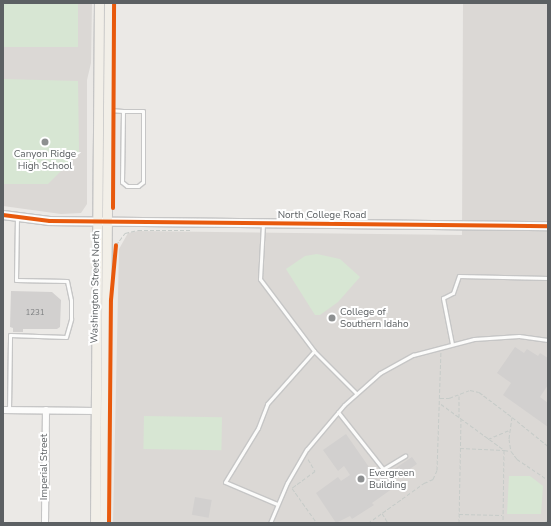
<!DOCTYPE html>
<style>
body{margin:0}
#map{position:relative;width:551px;height:526px;overflow:hidden;background:#ebe9e6;font-family:"Nunito Sans",sans-serif}
div>[style]{position:absolute}
[style*='--x']{left:calc(var(--x)*1px);top:calc(var(--y)*1px);width:calc(var(--w)*1px);rotate:calc(var(--a)*1deg)}
.education>*{inset:0;background:#dbd8d5}
.green>*{inset:0;background:#d7e6d3;transform-origin:0 0}
.building>*{inset:0;background:#d2d0cf;transform-origin:0 0}
.path>*{height:1px;margin-top:-0.5px;transform-origin:0;background:repeating-linear-gradient(90deg,#c6cbc8 0 4px,transparent 0 6px)}
.roads{filter:drop-shadow(1px 0 #c6c6c6) drop-shadow(-1px 0 #c6c6c6) drop-shadow(0 1px #c6c6c6) drop-shadow(0 -1px #c6c6c6)}
.lane>*{height:3px;margin:-1.5px;padding:0 1.5px;transform-origin:1.5px;border-radius:1.5px;background:#fcfcfb}
.street>*{height:6px;margin:-3px;padding:0 3px;transform-origin:3px;border-radius:3px;background:#fcfcfb}
.secondary>*{height:8px;margin:-4px;padding:0 4px;transform-origin:4px;border-radius:4px;background:#fcfcfb}
.primary>*{height:9px;margin:-4.5px;padding:0 4.5px;transform-origin:4.5px;border-radius:4.5px;background:#f2efe8}
.cycleway>*{height:4px;margin:-2px;padding:0 2px;transform-origin:2px;border-radius:2px;background:#e8590c}
.dots>*{width:11px;height:11px;translate:-50% -50%;box-sizing:border-box;border:2px solid #fff;border-radius:50%}
span{translate:-50% -50%;white-space:nowrap;text-align:center;line-height:1.15;-webkit-text-stroke:4px #fff;paint-order:stroke}
.number-label{font-size:8px;color:#7b7d7f}
.number-label span{-webkit-text-stroke-width:0}
.poi-label{font-size:10px;color:#5c6063}
.left{translate:0 -50%;text-align:left}
.street-label{font-size:10px;color:#5c6063}
.frame{position:absolute;inset:0;border:4px solid #5c6063;pointer-events:none}
</style>
<div id="map">
<div class="education">
<i style="clip-path:polygon(3px 3px,92px 3px,91px 63px,87px 80px,87px 204px,81px 213px,61px 214px,3px 206px)"></i>
<i style="clip-path:polygon(463px 3px,548px 3px,548px 523px,113px 523px,119px 249px,128px 233px,138px 231px,462px 235px)"></i>
</div>
<div class="green">
<i style="left:3px;top:3px;width:75px;height:44px"></i>
<i style="clip-path:polygon(3px 79px,78px 81px,79px 153px,48px 184px,3px 184px)"></i>
<i style="clip-path:polygon(317px 254px,340px 259px,360px 277px,338px 302px,320px 315px,315px 315px,286px 269px,305px 256px)"></i>
<i style="left:144px;top:416px;width:78px;height:33px;rotate:1deg"></i>
<i style="clip-path:polygon(509px 476px,530px 476px,543px 486px,541px 514px,507px 514px)"></i>
</div>
<div class="building">
<i style="clip-path:polygon(11px 291px,52px 292px,61px 300px,60px 327px,57px 329px,23px 329px,23px 332px,13px 332px,13px 328px,10px 327px)"></i>
<i style="clip-path:polygon(515px 347px,524px 353px,527px 349px,538px 356px,540px 353px,548px 358px,548px 385px,540px 397px,548px 403px,548px 427px,503px 395px,511px 383px,497px 373px)"></i>
<i style="clip-path:polygon(346px 434px,378px 480px,412px 457px,417px 464px,392px 481px,396px 486px,372px 503px,374px 505px,352px 519px,350px 516px,336px 523px,316px 493px,338px 477px,341px 481px,350px 475px,344px 466px,338px 471px,323px 450px)"></i>
<i style="left:195px;top:497px;width:17px;height:18px;rotate:10deg"></i>
</div>
<div class="path">
<i style="--x:114;--y:271;--w:26;--a:-86"></i>
<i style="--x:116;--y:245;--w:15;--a:-53"></i>
<i style="--x:125;--y:233;--w:13;--a:-13"></i>
<i style="--x:138;--y:230;--w:53;--a:0"></i>
<i style="--x:459;--y:396;--w:21;--a:90"></i>
<i style="--x:440;--y:398;--w:9;--a:0"></i>
<i style="--x:449;--y:398;--w:22;--a:-21"></i>
<i style="--x:470;--y:390;--w:9;--a:13"></i>
<i style="--x:479;--y:392;--w:40;--a:37"></i>
<i style="--x:441;--y:404;--w:78;--a:36.1"></i>
<i style="--x:504;--y:450;--w:6;--a:9"></i>
<i style="--x:488;--y:439;--w:23;--a:-23"></i>
<i style="--x:548;--y:446;--w:46;--a:-141.1"></i>
<i style="--x:512;--y:417;--w:22;--a:98"></i>
<i style="--x:509;--y:439;--w:12;--a:81"></i>
<i style="--x:511;--y:451;--w:10;--a:53"></i>
<i style="--x:517;--y:459;--w:37;--a:34"></i>
<i style="--x:460;--y:448;--w:44;--a:2.6"></i>
<i style="--x:504;--y:450;--w:73;--a:90.8"></i>
<i style="--x:308;--y:459;--w:14;--a:60"></i>
<i style="--x:315;--y:471;--w:29;--a:144"></i>
<i style="--x:292;--y:488;--w:43;--a:54.5"></i>
<i style="--x:382;--y:513;--w:12;--a:59"></i>
<i style="--x:459;--y:514;--w:43;--a:1.3"></i>
<i style="--x:368;--y:523;--w:69;--a:-35.5"></i>
<i style="--x:424;--y:483;--w:10;--a:-24"></i>
<i style="--x:433;--y:479;--w:10;--a:-66"></i>
<i style="--x:437;--y:470;--w:118;--a:-88.1"></i>
<i style="--x:459;--y:523;--w:104;--a:-88.9"></i>
<i style="--x:544;--y:523;--w:5;--a:-37"></i>
</div>
<div class="roads">
<div class="lane">
<i style="--x:109;--y:110;--w:14;--a:4"></i>
<i style="--x:123;--y:111;--w:71;--a:90.8"></i>
<i style="--x:122;--y:182;--w:6;--a:39"></i>
<i style="--x:127;--y:186;--w:11;--a:0"></i>
<i style="--x:138;--y:186;--w:6;--a:-39"></i>
<i style="--x:143;--y:182;--w:71;--a:-90"></i>
<i style="--x:143;--y:111;--w:20;--a:180"></i>
<i style="--x:263;--y:224;--w:55;--a:93.1"></i>
<i style="--x:260;--y:279;--w:90;--a:53.1"></i>
<i style="--x:452;--y:344;--w:47;--a:-101.1"></i>
<i style="--x:443;--y:298;--w:11;--a:-27"></i>
<i style="--x:453;--y:293;--w:18;--a:-71"></i>
<i style="--x:459;--y:276;--w:89;--a:1.3"></i>
<i style="--x:9;--y:410;--w:75;--a:-89.2"></i>
<i style="--x:10;--y:335;--w:56;--a:2"></i>
<i style="--x:66;--y:337;--w:19;--a:-74"></i>
<i style="--x:71;--y:319;--w:19;--a:-90"></i>
<i style="--x:71;--y:300;--w:19;--a:-102"></i>
<i style="--x:67;--y:281;--w:51;--a:-178.9"></i>
<i style="--x:16;--y:280;--w:62;--a:-89.1"></i>
<i style="--x:338;--y:412;--w:73;--a:51.7"></i>
<i style="--x:383;--y:469;--w:26;--a:-31"></i>
<i style="--x:277;--y:504;--w:56;--a:-157.1"></i>
<i style="--x:225;--y:482;--w:63;--a:-58.6"></i>
<i style="--x:258;--y:428;--w:26;--a:-69"></i>
<i style="--x:267;--y:404;--w:71;--a:-48.4"></i>
<i style="--x:314;--y:351;--w:59;--a:45"></i>
<i style="--x:270;--y:523;--w:43;--a:-67"></i>
<i style="--x:287;--y:483;--w:39;--a:-60"></i>
<i style="--x:307;--y:449;--w:57;--a:-49.9"></i>
<i style="--x:344;--y:405;--w:48;--a:-41.6"></i>
<i style="--x:380;--y:373;--w:38;--a:-29"></i>
<i style="--x:413;--y:355;--w:63;--a:-14.7"></i>
<i style="--x:474;--y:339;--w:45;--a:-3.8"></i>
<i style="--x:519;--y:336;--w:29;--a:8"></i>
</div>
<div class="street">
<i style="--x:3;--y:410;--w:92;--a:0.6"></i>
<i style="--x:45;--y:523;--w:113;--a:-89.5"></i>
</div>
<div class="secondary">
<i style="--x:3;--y:215;--w:47;--a:7.3"></i>
<i style="--x:50;--y:221;--w:498;--a:0.6"></i>
</div>
<div class="primary">
<i style="--x:95;--y:523;--w:520;--a:-89.56"></i>
<i style="--x:104;--y:523;--w:520;--a:-89.45"></i>
</div>
</div>
<div class="cycleway">
<i style="--x:113;--y:208;--w:205;--a:-89.7"></i>
<i style="--x:3;--y:215;--w:47;--a:7.3"></i>
<i style="--x:50;--y:221;--w:498;--a:0.6"></i>
<i style="--x:109;--y:523;--w:223;--a:-89.5"></i>
<i style="--x:111;--y:300;--w:55;--a:-84.8"></i>
</div>
<div class="dots">
<i style="left:45px;top:142px;background:#8e9091"></i>
<i style="left:332px;top:318px;background:#8e9091"></i>
<i style="left:361px;top:479px;background:#8e9091"></i>
</div>
<div class="number-label">
<span style="left:35px;top:313px">1231</span>
</div>
<div class="poi-label">
<span style="left:45px;top:160px">Canyon Ridge<br>High School</span>
<span class="left" style="left:340px;top:318px">College of<br>Southern Idaho</span>
<span class="left" style="left:369px;top:479px">Evergreen<br>Building</span>
</div>
<div class="street-label">
<span style="left:322px;top:216px">North College Road</span>
<span style="left:96px;top:287px;rotate:-89deg">Washington Street North</span>
<span style="left:45px;top:467px;rotate:-90deg">Imperial Street</span>
</div>
<div class="frame"></div>
</div>
